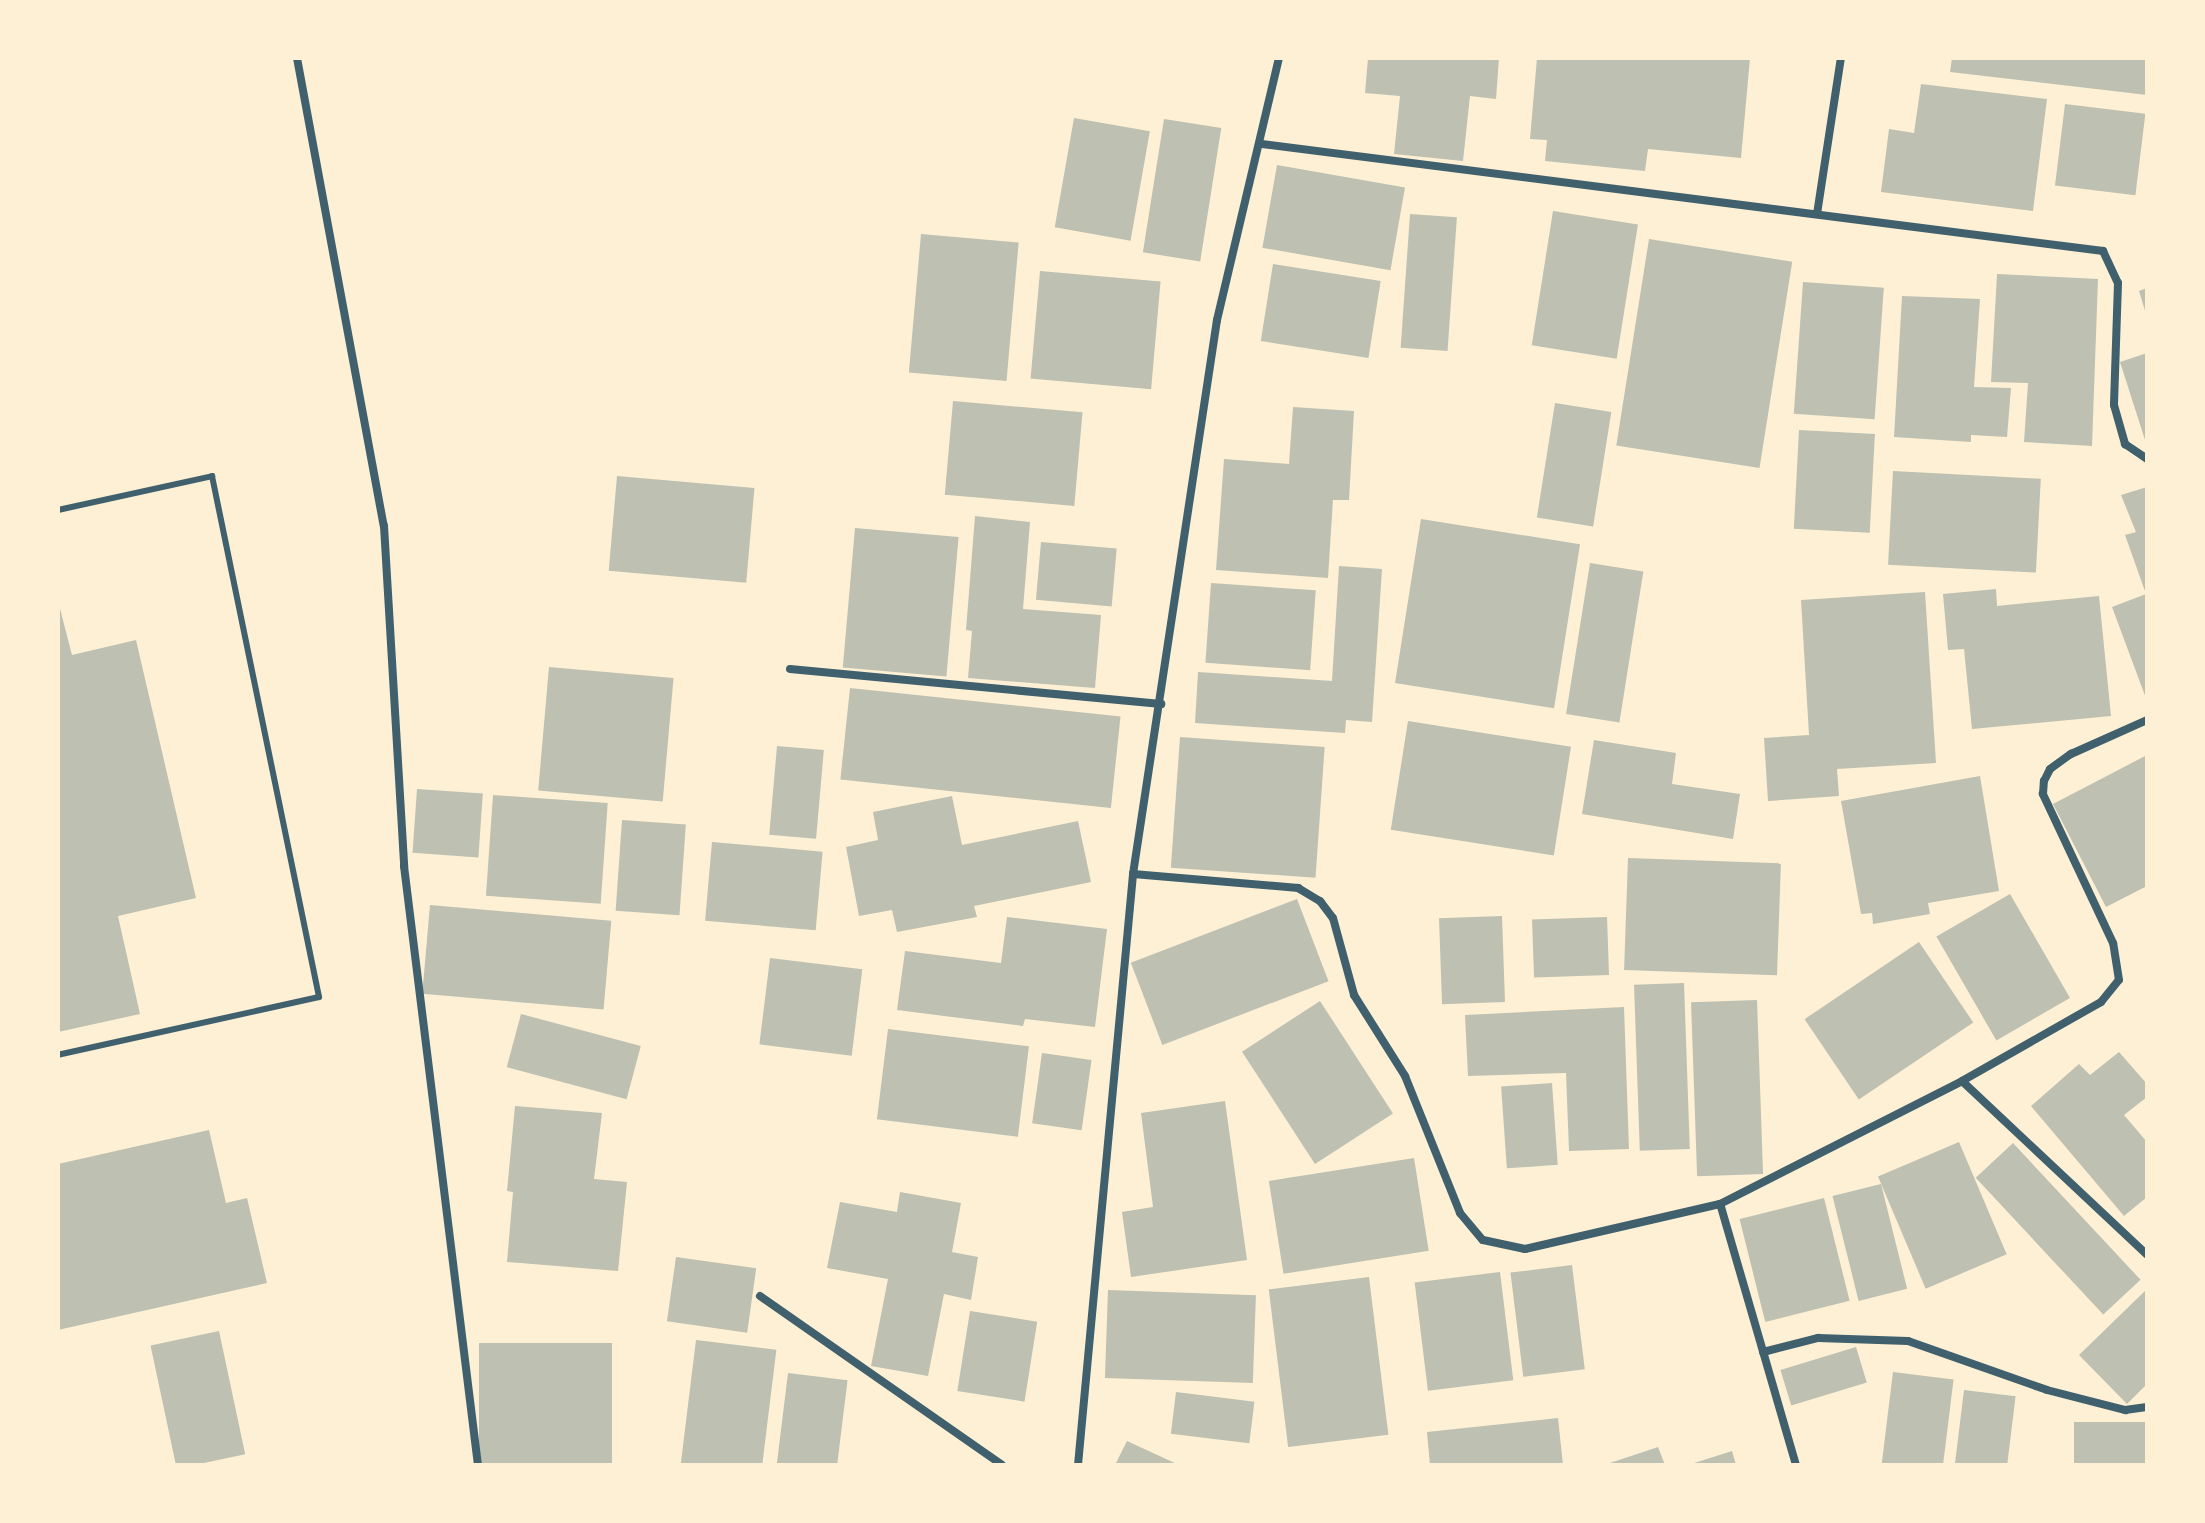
<!DOCTYPE html>
<style>
body{margin:0}
#map{position:relative;width:2205px;height:1523px;overflow:hidden;background:#fdf0d5;font-family:"DM Sans",sans-serif}
div>[style]{position:absolute}
[style*='--x']{left:calc(var(--x)*1px);top:calc(var(--y)*1px);width:calc(var(--w)*1px);rotate:calc(var(--a)*1deg)}
.building>*{inset:0;background:#bec0b2;transform-origin:0 0}
.service>*{height:6px;margin:-3px;padding:0 3px;transform-origin:3px;border-radius:3px;background:#3f606c}
.minor>*{height:8px;margin:-4px;padding:0 4px;transform-origin:4px;border-radius:4px;background:#3f606c}
span{translate:-50% -50%;white-space:nowrap;text-align:center;line-height:1.15;-webkit-text-stroke:8px #fdf0d5;paint-order:stroke}
.frame{position:absolute;inset:0;border:60px solid #fdf0d5;pointer-events:none}
</style>
<div id="map">
<div class="building">
<i style="clip-path:polygon(1368px 58px,1499px 58px,1496px 99px,1470px 96px,1463px 161px,1394px 154px,1400px 96px,1365px 93px)"></i>
<i style="clip-path:polygon(1537px 58px,1750px 58px,1741px 158px,1648px 149px,1645px 171px,1545px 161px,1547px 140px,1530px 139px)"></i>
<i style="clip-path:polygon(1952px 58px,2147px 58px,2147px 95px,1950px 72px)"></i>
<i style="clip-path:polygon(1921px 84px,2047px 99px,2033px 211px,1881px 192px,1889px 129px,1914px 133px)"></i>
<i style="left:2065px;top:104px;width:81px;height:82px;rotate:7deg"></i>
<i style="left:1074px;top:118px;width:77px;height:111px;rotate:10deg"></i>
<i style="left:1164px;top:119px;width:58px;height:135px;rotate:9deg"></i>
<i style="left:1277px;top:165px;width:130px;height:84px;rotate:10deg"></i>
<i style="left:1553px;top:211px;width:86px;height:136px;rotate:9deg"></i>
<i style="left:1410px;top:214px;width:47px;height:134px;rotate:4deg"></i>
<i style="left:921px;top:234px;width:98px;height:139px;rotate:5deg"></i>
<i style="left:1649px;top:239px;width:145px;height:209px;rotate:9deg"></i>
<i style="left:1273px;top:264px;width:109px;height:78px;rotate:9deg"></i>
<i style="left:1040px;top:271px;width:121px;height:108px;rotate:5deg"></i>
<i style="clip-path:polygon(1997px 274px,2098px 279px,2092px 446px,2024px 442px,2028px 383px,1991px 382px)"></i>
<i style="left:1803px;top:282px;width:81px;height:132px;rotate:4deg"></i>
<i style="clip-path:polygon(2147px 288px,2147px 314px,2146px 314px,2139px 291px)"></i>
<i style="clip-path:polygon(1902px 296px,1980px 299px,1974px 387px,2011px 388px,2007px 437px,1971px 435px,1971px 442px,1894px 437px)"></i>
<i style="clip-path:polygon(2147px 353px,2147px 443px,2146px 443px,2120px 362px)"></i>
<i style="left:953px;top:401px;width:130px;height:94px;rotate:5deg"></i>
<i style="left:1555px;top:403px;width:57px;height:116px;rotate:9deg"></i>
<i style="clip-path:polygon(1293px 407px,1354px 411px,1349px 500px,1333px 500px,1328px 578px,1216px 570px,1224px 459px,1289px 464px)"></i>
<i style="left:1799px;top:430px;width:76px;height:99px;rotate:3deg"></i>
<i style="left:1893px;top:471px;width:148px;height:94px;rotate:3deg"></i>
<i style="left:617px;top:476px;width:138px;height:95px;rotate:5deg"></i>
<i style="clip-path:polygon(2147px 487px,2147px 701px,2112px 607px,2146px 594px,2125px 535px,2136px 532px,2121px 495px)"></i>
<i style="clip-path:polygon(975px 516px,1030px 522px,1023px 609px,1101px 615px,1095px 688px,968px 678px,972px 631px,966px 630px)"></i>
<i style="left:1421px;top:519px;width:161px;height:166px;rotate:9deg"></i>
<i style="left:855px;top:528px;width:104px;height:140px;rotate:5deg"></i>
<i style="left:1041px;top:542px;width:76px;height:58px;rotate:5deg"></i>
<i style="left:1590px;top:563px;width:54px;height:153px;rotate:9deg"></i>
<i style="clip-path:polygon(1339px 566px,1382px 569px,1372px 722px,1346px 720px,1345px 733px,1195px 723px,1198px 672px,1332px 681px)"></i>
<i style="left:1211px;top:583px;width:105px;height:80px;rotate:4deg"></i>
<i style="clip-path:polygon(1996px 589px,1997px 606px,2099px 596px,2111px 716px,1972px 729px,1964px 649px,1948px 650px,1943px 594px)"></i>
<i style="clip-path:polygon(1925px 592px,1936px 763px,1837px 769px,1839px 796px,1768px 801px,1764px 738px,1809px 735px,1801px 600px)"></i>
<i style="clip-path:polygon(58px 601px,72px 655px,136px 640px,196px 898px,118px 916px,140px 1014px,58px 1032px)"></i>
<i style="left:549px;top:667px;width:125px;height:124px;rotate:5deg"></i>
<i style="left:850px;top:688px;width:272px;height:92px;rotate:6deg"></i>
<i style="left:1408px;top:721px;width:165px;height:110px;rotate:9deg"></i>
<i style="left:1180px;top:737px;width:145px;height:131px;rotate:4deg"></i>
<i style="clip-path:polygon(1594px 740px,1676px 753px,1672px 784px,1740px 794px,1733px 839px,1582px 814px)"></i>
<i style="left:777px;top:746px;width:47px;height:89px;rotate:5deg"></i>
<i style="clip-path:polygon(2147px 755px,2147px 886px,2106px 907px,2053px 804px)"></i>
<i style="clip-path:polygon(1980px 776px,1999px 891px,1928px 903px,1930px 914px,1873px 924px,1872px 913px,1861px 914px,1841px 801px)"></i>
<i style="left:417px;top:789px;width:66px;height:64px;rotate:4deg"></i>
<i style="left:493px;top:795px;width:115px;height:101px;rotate:4deg"></i>
<i style="clip-path:polygon(952px 796px,962px 845px,1078px 821px,1091px 882px,974px 906px,977px 917px,897px 932px,892px 910px,859px 916px,846px 847px,878px 840px,873px 812px)"></i>
<i style="left:622px;top:820px;width:64px;height:91px;rotate:4deg"></i>
<i style="left:712px;top:842px;width:111px;height:79px;rotate:5deg"></i>
<i style="left:1628px;top:858px;width:153px;height:112px;rotate:2deg"></i>
<i style="left:2010px;top:894px;width:120px;height:85px;rotate:60deg"></i>
<i style="left:1297px;top:899px;width:88px;height:178px;rotate:69deg"></i>
<i style="left:430px;top:905px;width:182px;height:89px;rotate:5deg"></i>
<i style="left:1502px;top:916px;width:86px;height:63px;rotate:88deg"></i>
<i style="clip-path:polygon(1007px 917px,1107px 929px,1095px 1027px,1025px 1019px,1023px 1026px,897px 1010px,905px 951px,1001px 963px)"></i>
<i style="left:1607px;top:917px;width:58px;height:75px;rotate:88deg"></i>
<i style="left:1919px;top:942px;width:97px;height:138px;rotate:56deg"></i>
<i style="left:770px;top:958px;width:93px;height:87px;rotate:7deg"></i>
<i style="left:1684px;top:983px;width:166px;height:50px;rotate:88deg"></i>
<i style="left:1757px;top:1000px;width:174px;height:66px;rotate:88deg"></i>
<i style="left:1320px;top:1001px;width:134px;height:93px;rotate:57deg"></i>
<i style="clip-path:polygon(1624px 1007px,1629px 1149px,1569px 1151px,1566px 1073px,1468px 1076px,1465px 1015px)"></i>
<i style="left:521px;top:1014px;width:124px;height:55px;rotate:15deg"></i>
<i style="left:888px;top:1029px;width:142px;height:91px;rotate:7deg"></i>
<i style="clip-path:polygon(2119px 1052px,2147px 1084px,2147px 1097px,2124px 1115px,2147px 1142px,2147px 1197px,2124px 1216px,2031px 1106px,2079px 1064px,2090px 1075px)"></i>
<i style="left:1042px;top:1053px;width:50px;height:71px;rotate:8deg"></i>
<i style="left:1552px;top:1083px;width:82px;height:51px;rotate:86deg"></i>
<i style="clip-path:polygon(1225px 1101px,1247px 1260px,1131px 1277px,1122px 1212px,1153px 1207px,1141px 1113px)"></i>
<i style="clip-path:polygon(515px 1106px,602px 1113px,594px 1179px,627px 1182px,618px 1271px,507px 1262px,513px 1192px,507px 1191px)"></i>
<i style="clip-path:polygon(209px 1130px,226px 1203px,247px 1198px,267px 1283px,58px 1330px,58px 1164px)"></i>
<i style="left:1959px;top:1142px;width:122px;height:88px;rotate:67deg"></i>
<i style="left:2013px;top:1143px;width:187px;height:51px;rotate:47deg"></i>
<i style="left:1414px;top:1158px;width:94px;height:147px;rotate:81deg"></i>
<i style="left:1881px;top:1184px;width:108px;height:50px;rotate:76deg"></i>
<i style="clip-path:polygon(900px 1192px,961px 1203px,952px 1252px,978px 1257px,971px 1300px,944px 1294px,928px 1376px,871px 1366px,888px 1279px,827px 1268px,840px 1202px,897px 1212px)"></i>
<i style="left:1824px;top:1198px;width:106px;height:87px;rotate:76deg"></i>
<i style="left:676px;top:1257px;width:81px;height:65px;rotate:8deg"></i>
<i style="left:1572px;top:1265px;width:105px;height:62px;rotate:83deg"></i>
<i style="left:1500px;top:1272px;width:109px;height:86px;rotate:83deg"></i>
<i style="left:1369px;top:1277px;width:159px;height:101px;rotate:83deg"></i>
<i style="clip-path:polygon(2147px 1289px,2147px 1384px,2127px 1404px,2079px 1355px)"></i>
<i style="left:1108px;top:1290px;width:148px;height:88px;rotate:2deg"></i>
<i style="left:970px;top:1311px;width:68px;height:81px;rotate:9deg"></i>
<i style="left:219px;top:1331px;width:126px;height:70px;rotate:78deg"></i>
<i style="left:696px;top:1340px;width:81px;height:126px;rotate:7deg"></i>
<i style="left:612px;top:1343px;width:122px;height:133px;rotate:90deg"></i>
<i style="left:1856px;top:1347px;width:37px;height:79px;rotate:73deg"></i>
<i style="left:1893px;top:1372px;width:61px;height:94px;rotate:7deg"></i>
<i style="left:788px;top:1373px;width:60px;height:93px;rotate:7deg"></i>
<i style="left:1964px;top:1390px;width:52px;height:76px;rotate:7deg"></i>
<i style="left:1176px;top:1392px;width:79px;height:42px;rotate:7deg"></i>
<i style="clip-path:polygon(1558px 1418px,1563px 1465px,1430px 1465px,1427px 1432px)"></i>
<i style="left:2147px;top:1422px;width:43px;height:73px;rotate:90deg"></i>
<i style="clip-path:polygon(1127px 1441px,1179px 1465px,1115px 1465px)"></i>
<i style="clip-path:polygon(1658px 1447px,1665px 1465px,1607px 1465px,1607px 1464px)"></i>
<i style="clip-path:polygon(1732px 1451px,1736px 1465px,1691px 1465px,1691px 1464px)"></i>
</div>
<div class="service">
<i style="--x:58;--y:510;--w:158;--a:-12.4"></i>
<i style="--x:212;--y:476;--w:532;--a:78.39"></i>
<i style="--x:319;--y:997;--w:267;--a:167.5"></i>
</div>
<div class="minor">
<i style="--x:297;--y:58;--w:476;--a:79.5"></i>
<i style="--x:384;--y:526;--w:341;--a:86.6"></i>
<i style="--x:404;--y:866;--w:604;--a:82.96"></i>
<i style="--x:1262;--y:144;--w:848;--a:7.25"></i>
<i style="--x:2103;--y:251;--w:35;--a:65"></i>
<i style="--x:2118;--y:283;--w:122;--a:91.9"></i>
<i style="--x:2114;--y:405;--w:41;--a:74.2"></i>
<i style="--x:2125;--y:444;--w:27;--a:34"></i>
<i style="--x:1817;--y:214;--w:158;--a:-81.3"></i>
<i style="--x:790;--y:669;--w:373;--a:5.4"></i>
<i style="--x:1133;--y:874;--w:166;--a:4.8"></i>
<i style="--x:1298;--y:888;--w:26;--a:31"></i>
<i style="--x:1320;--y:901;--w:21;--a:53"></i>
<i style="--x:1333;--y:918;--w:80;--a:74.7"></i>
<i style="--x:1354;--y:995;--w:96;--a:57.8"></i>
<i style="--x:1405;--y:1076;--w:148;--a:68.1"></i>
<i style="--x:1460;--y:1213;--w:35;--a:50"></i>
<i style="--x:1483;--y:1240;--w:43;--a:12.1"></i>
<i style="--x:1525;--y:1249;--w:200;--a:-13"></i>
<i style="--x:1962;--y:1081;--w:254;--a:43.2"></i>
<i style="--x:760;--y:1296;--w:295;--a:34.9"></i>
<i style="--x:1763;--y:1352;--w:57;--a:-14.3"></i>
<i style="--x:1818;--y:1338;--w:90;--a:1.9"></i>
<i style="--x:1908;--y:1341;--w:147;--a:19.4"></i>
<i style="--x:2047;--y:1390;--w:81;--a:14.4"></i>
<i style="--x:2125;--y:1410;--w:22;--a:-8"></i>
<i style="--x:1078;--y:1465;--w:594;--a:-84.68"></i>
<i style="--x:1133;--y:874;--w:560;--a:-81.38"></i>
<i style="--x:1217;--y:320;--w:269;--a:-76.7"></i>
<i style="--x:1796;--y:1465;--w:272;--a:-106.2"></i>
<i style="--x:1720;--y:1204;--w:271;--a:-26.9"></i>
<i style="--x:1962;--y:1081;--w:160;--a:-29.6"></i>
<i style="--x:2101;--y:1002;--w:28;--a:-51"></i>
<i style="--x:2119;--y:980;--w:37;--a:-99"></i>
<i style="--x:2113;--y:943;--w:165;--a:-115.2"></i>
<i style="--x:2043;--y:794;--w:13;--a:-86"></i>
<i style="--x:2044;--y:781;--w:13;--a:-63"></i>
<i style="--x:2050;--y:769;--w:26;--a:-36"></i>
<i style="--x:2071;--y:754;--w:83;--a:-24.1"></i>
</div>
<div class="frame"></div>
</div>
